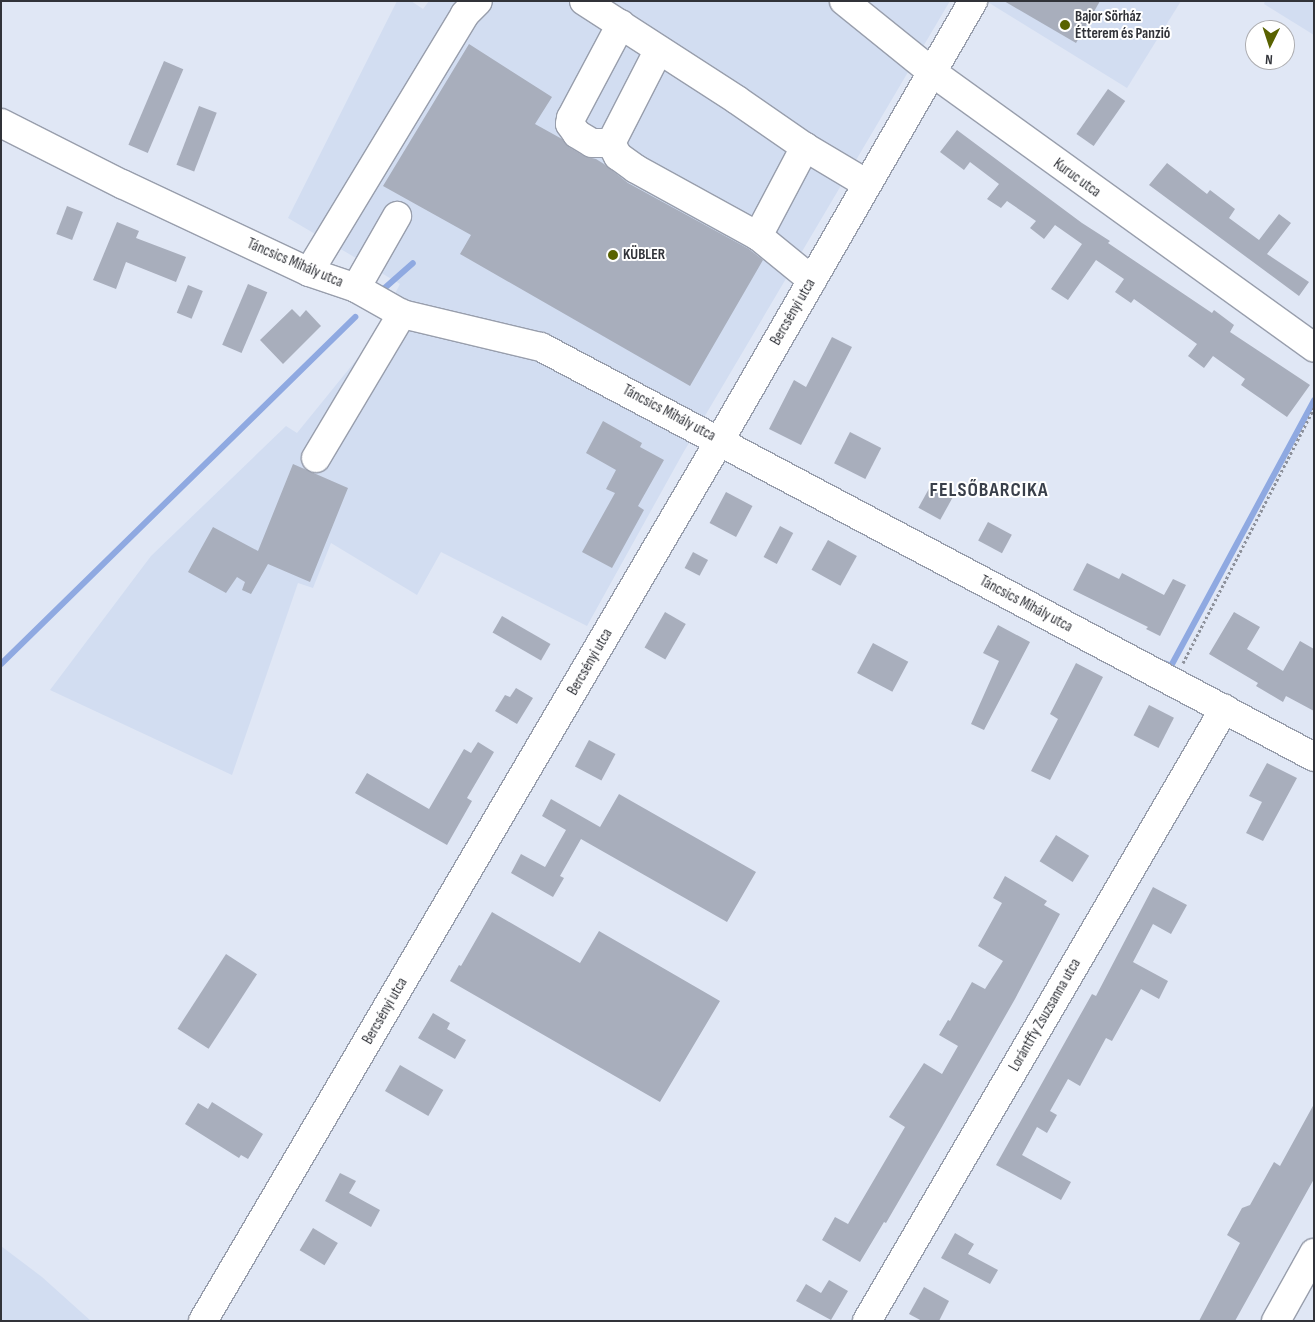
<!DOCTYPE html>
<meta charset="utf-8">
<style>
body{margin:0}
#map{position:relative;width:1315px;height:1322px;overflow:hidden;background:#e0e7f5;font-family:"Sofia Sans Condensed",sans-serif}
div>[style]{position:absolute}
[style*='--x']{left:calc(var(--x)*1px);top:calc(var(--y)*1px);width:calc(var(--w)*1px);rotate:calc(var(--a)*1deg)}
.built>*{inset:0;background:#d2ddf1}
.stream>*{height:6px;margin:-3px;padding:0 3px;transform-origin:3px;border-radius:3px;background:#8fa9e1}
.building>*{inset:0;background:#a8aebc;transform-origin:0 0}
.path>*{height:3px;margin-top:-1.5px;transform-origin:0;background:repeating-linear-gradient(90deg,#8d919b 0 2.5px,transparent 0 5px)}
.roads{filter:drop-shadow(1px 0 #989eac) drop-shadow(-1px 0 #989eac) drop-shadow(0 1px #989eac) drop-shadow(0 -1px #989eac)}
.minor>*{height:28px;margin:-14px;padding:0 14px;transform-origin:14px;border-radius:14px;background:#fff}
.dots>*{width:14px;height:14px;translate:-50% -50%;box-sizing:border-box;border:2px solid #fff;border-radius:50%}
span{translate:-50% -50%;white-space:nowrap;text-align:center;line-height:1.15;-webkit-text-stroke:4px #fff;paint-order:stroke}
.poi-label{font-size:15px;color:#313339;font-weight:700}
.left{translate:0 -50%;text-align:left}
.street-label{font-size:15px;color:#313339}
.district-label{font-size:20px;color:#393f4a;font-weight:700;letter-spacing:1px}
.frame{position:absolute;inset:0;border:2px solid #313339;pointer-events:none}
.north{position:absolute;left:1245px;top:20px;width:50px;height:50px;box-sizing:border-box;background:#fff;border:1px solid #adadb0;border-radius:50%;rotate:184deg;font-size:14px;font-weight:700;line-height:20px;text-align:center;color:#313339}
.north::after{content:'';display:block;margin:auto;width:18px;height:22px;background:#596200;clip-path:polygon(50% 0,100% 100%,50% 72%,0 100%)}
</style>
<div id="map">
<div class="built">
<i style="clip-path:polygon(397px 1px,411px 1px,423px 9px,429px 1px,950px 1px,683px 453px,587px 626px,441px 552px,417px 595px,331px 543px,313px 588px,298px 583px,232px 775px,50px 690px,151px 556px,286px 426px,297px 433px,366px 348px,400px 284px,288px 218px)"></i>
<i style="clip-path:polygon(986px 1px,1181px 1px,1127px 88px)"></i>
<i style="clip-path:polygon(1265px 1px,1314px 1px,1314px 35px,1264px 4px)"></i>
<i style="clip-path:polygon(1px 1246px,42px 1277px,91px 1321px,1px 1321px)"></i>
</div>
<div class="stream">
<i style="--x:379;--y:293;--w:45;--a:-41.4"></i>
<i style="--x:1164;--y:663;--w:8;--a:23"></i>
<i style="--x:1171;--y:666;--w:302;--a:-61.7"></i>
<i style="--x:1;--y:664;--w:496;--a:-44.4"></i>
</div>
<div class="building">
<i style="clip-path:polygon(1004px 1px,1100px 1px,1076px 43px)"></i>
<i style="clip-path:polygon(469px 44px,552px 97px,535px 124px,562px 139px,569px 147px,584px 156px,596px 159px,604px 164px,628px 183px,749px 249px,763px 260px,690px 386px,460px 254px,471px 235px,383px 186px)"></i>
<i style="left:164px;top:61px;width:21px;height:91px;rotate:23deg"></i>
<i style="left:1108px;top:89px;width:21px;height:55px;rotate:35deg"></i>
<i style="left:199px;top:106px;width:19px;height:63px;rotate:21deg"></i>
<i style="clip-path:polygon(957px 130px,1082px 223px,1110px 241px,1108px 243px,1212px 313px,1214px 310px,1234px 325px,1230px 332px,1310px 385px,1287px 417px,1241px 385px,1245px 379px,1213px 356px,1204px 368px,1188px 356px,1197px 344px,1134px 299px,1131px 303px,1115px 292px,1124px 279px,1096px 260px,1068px 300px,1051px 289px,1082px 244px,1055px 225px,1044px 239px,1030px 228px,1036px 221px,1007px 201px,1001px 208px,987px 199px,999px 184px,970px 162px,964px 170px,940px 152px)"></i>
<i style="clip-path:polygon(1167px 163px,1207px 194px,1210px 190px,1235px 209px,1229px 218px,1259px 240px,1279px 214px,1291px 223px,1267px 254px,1309px 282px,1299px 296px,1149px 185px)"></i>
<i style="left:67px;top:206px;width:17px;height:30px;rotate:21deg"></i>
<i style="clip-path:polygon(117px 222px,139px 231px,136px 238px,186px 257px,176px 282px,126px 262px,116px 289px,93px 280px)"></i>
<i style="left:248px;top:284px;width:21px;height:66px;rotate:23deg"></i>
<i style="left:188px;top:285px;width:16px;height:30px;rotate:22deg"></i>
<i style="clip-path:polygon(292px 309px,300px 317px,306px 310px,321px 326px,283px 364px,260px 340px)"></i>
<i style="clip-path:polygon(832px 337px,852px 347px,801px 445px,769px 429px,794px 380px,806px 387px)"></i>
<i style="clip-path:polygon(603px 421px,642px 443px,640px 447px,664px 460px,638px 506px,644px 510px,612px 568px,582px 552px,615px 493px,606px 489px,616px 470px,586px 453px)"></i>
<i style="left:850px;top:432px;width:35px;height:35px;rotate:27deg"></i>
<i style="clip-path:polygon(293px 464px,348px 488px,310px 582px,268px 564px,251px 594px,242px 590px,245px 582px,237px 577px,226px 593px,188px 572px,213px 527px,258px 551px)"></i>
<i style="left:931px;top:485px;width:25px;height:26px;rotate:29deg"></i>
<i style="left:726px;top:492px;width:30px;height:35px;rotate:28deg"></i>
<i style="left:988px;top:522px;width:27px;height:21px;rotate:28deg"></i>
<i style="left:780px;top:526px;width:15px;height:35px;rotate:28deg"></i>
<i style="left:828px;top:540px;width:33px;height:34px;rotate:29deg"></i>
<i style="left:693px;top:552px;width:17px;height:18px;rotate:28deg"></i>
<i style="clip-path:polygon(1087px 563px,1119px 579px,1122px 573px,1164px 595px,1173px 579px,1186px 585px,1160px 636px,1146px 629px,1148px 627px,1073px 590px)"></i>
<i style="left:665px;top:612px;width:24px;height:41px;rotate:30deg"></i>
<i style="clip-path:polygon(1234px 612px,1260px 627px,1247px 649px,1283px 671px,1300px 641px,1314px 649px,1314px 711px,1286px 696px,1283px 702px,1256px 686px,1258px 683px,1209px 654px)"></i>
<i style="left:502px;top:616px;width:56px;height:19px;rotate:30deg"></i>
<i style="clip-path:polygon(998px 625px,1030px 642px,984px 730px,971px 724px,999px 661px,983px 653px)"></i>
<i style="left:873px;top:643px;width:40px;height:34px;rotate:28deg"></i>
<i style="clip-path:polygon(1076px 663px,1103px 677px,1050px 780px,1031px 771px,1058px 719px,1050px 714px)"></i>
<i style="clip-path:polygon(516px 688px,533px 698px,517px 724px,495px 711px,505px 695px,510px 697px)"></i>
<i style="left:1149px;top:705px;width:28px;height:34px;rotate:27deg"></i>
<i style="left:589px;top:740px;width:30px;height:30px;rotate:28deg"></i>
<i style="clip-path:polygon(478px 742px,494px 752px,467px 798px,472px 801px,447px 845px,355px 793px,367px 773px,429px 809px,464px 749px,471px 753px)"></i>
<i style="clip-path:polygon(1267px 763px,1297px 778px,1263px 841px,1246px 833px,1262px 802px,1249px 796px)"></i>
<i style="clip-path:polygon(619px 794px,756px 872px,727px 922px,581px 839px,560px 876px,564px 878px,553px 897px,511px 873px,521px 854px,545px 867px,566px 830px,542px 816px,551px 799px,600px 827px)"></i>
<i style="left:1056px;top:835px;width:39px;height:31px;rotate:32deg"></i>
<i style="clip-path:polygon(1005px 876px,1047px 901px,1044px 905px,1060px 914px,1015px 999px,943px 1125px,886px 1223px,884px 1222px,860px 1262px,822px 1240px,835px 1217px,848px 1224px,905px 1127px,889px 1117px,924px 1063px,942px 1074px,958px 1046px,939px 1035px,948px 1020px,950px 1021px,972px 982px,985px 989px,1003px 961px,978px 946px,1002px 903px,993px 898px)"></i>
<i style="clip-path:polygon(1153px 887px,1187px 905px,1171px 934px,1153px 924px,1133px 962px,1168px 981px,1159px 999px,1141px 989px,1112px 1041px,1106px 1038px,1080px 1086px,1068px 1079px,1050px 1111px,1057px 1115px,1047px 1133px,1037px 1127px,1022px 1155px,1071px 1182px,1061px 1200px,996px 1165px,1092px 994px,1096px 996px)"></i>
<i style="clip-path:polygon(492px 912px,580px 963px,599px 931px,720px 1001px,660px 1102px,450px 981px,459px 965px,461px 966px)"></i>
<i style="left:226px;top:954px;width:37px;height:89px;rotate:33deg"></i>
<i style="clip-path:polygon(433px 1013px,450px 1023px,447px 1029px,466px 1040px,455px 1059px,418px 1038px)"></i>
<i style="left:400px;top:1065px;width:50px;height:30px;rotate:30deg"></i>
<i style="clip-path:polygon(212px 1102px,263px 1134px,248px 1159px,241px 1155px,239px 1158px,185px 1124px,198px 1103px,208px 1109px)"></i>
<i style="clip-path:polygon(1314px 1104px,1314px 1179px,1235px 1321px,1199px 1321px,1240px 1243px,1227px 1235px,1242px 1208px,1250px 1205px,1274px 1162px,1280px 1166px)"></i>
<i style="clip-path:polygon(340px 1173px,356px 1181px,349px 1193px,380px 1210px,371px 1227px,325px 1201px)"></i>
<i style="left:313px;top:1228px;width:29px;height:26px;rotate:31deg"></i>
<i style="clip-path:polygon(955px 1233px,974px 1244px,968px 1254px,998px 1270px,990px 1284px,941px 1258px)"></i>
<i style="clip-path:polygon(829px 1280px,848px 1291px,831px 1320px,796px 1301px,806px 1284px,821px 1293px)"></i>
<i style="clip-path:polygon(924px 1287px,949px 1301px,939px 1321px,922px 1321px,909px 1314px)"></i>
</div>
<div class="path">
<i style="--x:1183;--y:663;--w:287;--a:-62.8"></i>
</div>
<div class="roads">
<div class="minor">
<i style="--x:584;--y:1;--w:182;--a:32.9"></i>
<i style="--x:737;--y:100;--w:83;--a:34.7"></i>
<i style="--x:805;--y:147;--w:72;--a:30.8"></i>
<i style="--x:844;--y:1;--w:113;--a:38.9"></i>
<i style="--x:932;--y:72;--w:471;--a:35.8"></i>
<i style="--x:621;--y:24;--w:106;--a:118"></i>
<i style="--x:571;--y:118;--w:6;--a:99"></i>
<i style="--x:570;--y:124;--w:12;--a:55"></i>
<i style="--x:577;--y:134;--w:17;--a:31"></i>
<i style="--x:592;--y:143;--w:19;--a:0"></i>
<i style="--x:611;--y:143;--w:15;--a:62"></i>
<i style="--x:618;--y:156;--w:22;--a:36"></i>
<i style="--x:636;--y:169;--w:139;--a:28.8"></i>
<i style="--x:758;--y:236;--w:70;--a:39.2"></i>
<i style="--x:1;--y:123;--w:136;--a:26.8"></i>
<i style="--x:122;--y:184;--w:207;--a:25.2"></i>
<i style="--x:309;--y:272;--w:50;--a:18.8"></i>
<i style="--x:356;--y:288;--w:53;--a:29.5"></i>
<i style="--x:402;--y:314;--w:143;--a:13.4"></i>
<i style="--x:541;--y:347;--w:875;--a:27.94"></i>
<i style="--x:611;--y:143;--w:103;--a:-62.9"></i>
<i style="--x:758;--y:236;--w:101;--a:-62.2"></i>
<i style="--x:309;--y:272;--w:301;--a:-58.8"></i>
<i style="--x:465;--y:14;--w:18;--a:-45"></i>
<i style="--x:356;--y:288;--w:83;--a:-60.3"></i>
<i style="--x:316;--y:458;--w:168;--a:-59.2"></i>
<i style="--x:203;--y:1321;--w:1021;--a:-59.59"></i>
<i style="--x:720;--y:440;--w:507;--a:-60.04"></i>
<i style="--x:867;--y:1321;--w:709;--a:-59.74"></i>
<i style="--x:1276;--y:1321;--w:78;--a:-60.8"></i>
</div>
</div>
<div class="dots">
<i style="left:1065px;top:25px;background:#596200"></i>
<i style="left:613px;top:255px;background:#596200"></i>
</div>
<div class="poi-label">
<span class="left" style="left:1075px;top:25px">Bajor Sörház<br>Étterem és Panzió</span>
<span class="left" style="left:623px;top:255px">KÜBLER</span>
</div>
<div class="street-label">
<span style="left:1077px;top:178px;rotate:36deg">Kuruc utca</span>
<span style="left:295px;top:263px;rotate:23deg">Táncsics Mihály utca</span>
<span style="left:793px;top:312px;rotate:-60deg">Bercsényi utca</span>
<span style="left:669px;top:413px;rotate:28deg">Táncsics Mihály utca</span>
<span style="left:1026px;top:604px;rotate:28deg">Táncsics Mihály utca</span>
<span style="left:590px;top:662px;rotate:-60deg">Bercsényi utca</span>
<span style="left:385px;top:1011px;rotate:-60deg">Bercsényi utca</span>
<span style="left:1045px;top:1015px;rotate:-60deg">Lorántffy Zsuzsanna utca</span>
</div>
<div class="district-label">
<span style="left:989px;top:490px">FELSŐBARCIKA</span>
</div>
<div class="frame"></div>
<div class="north">N</div>
</div>
